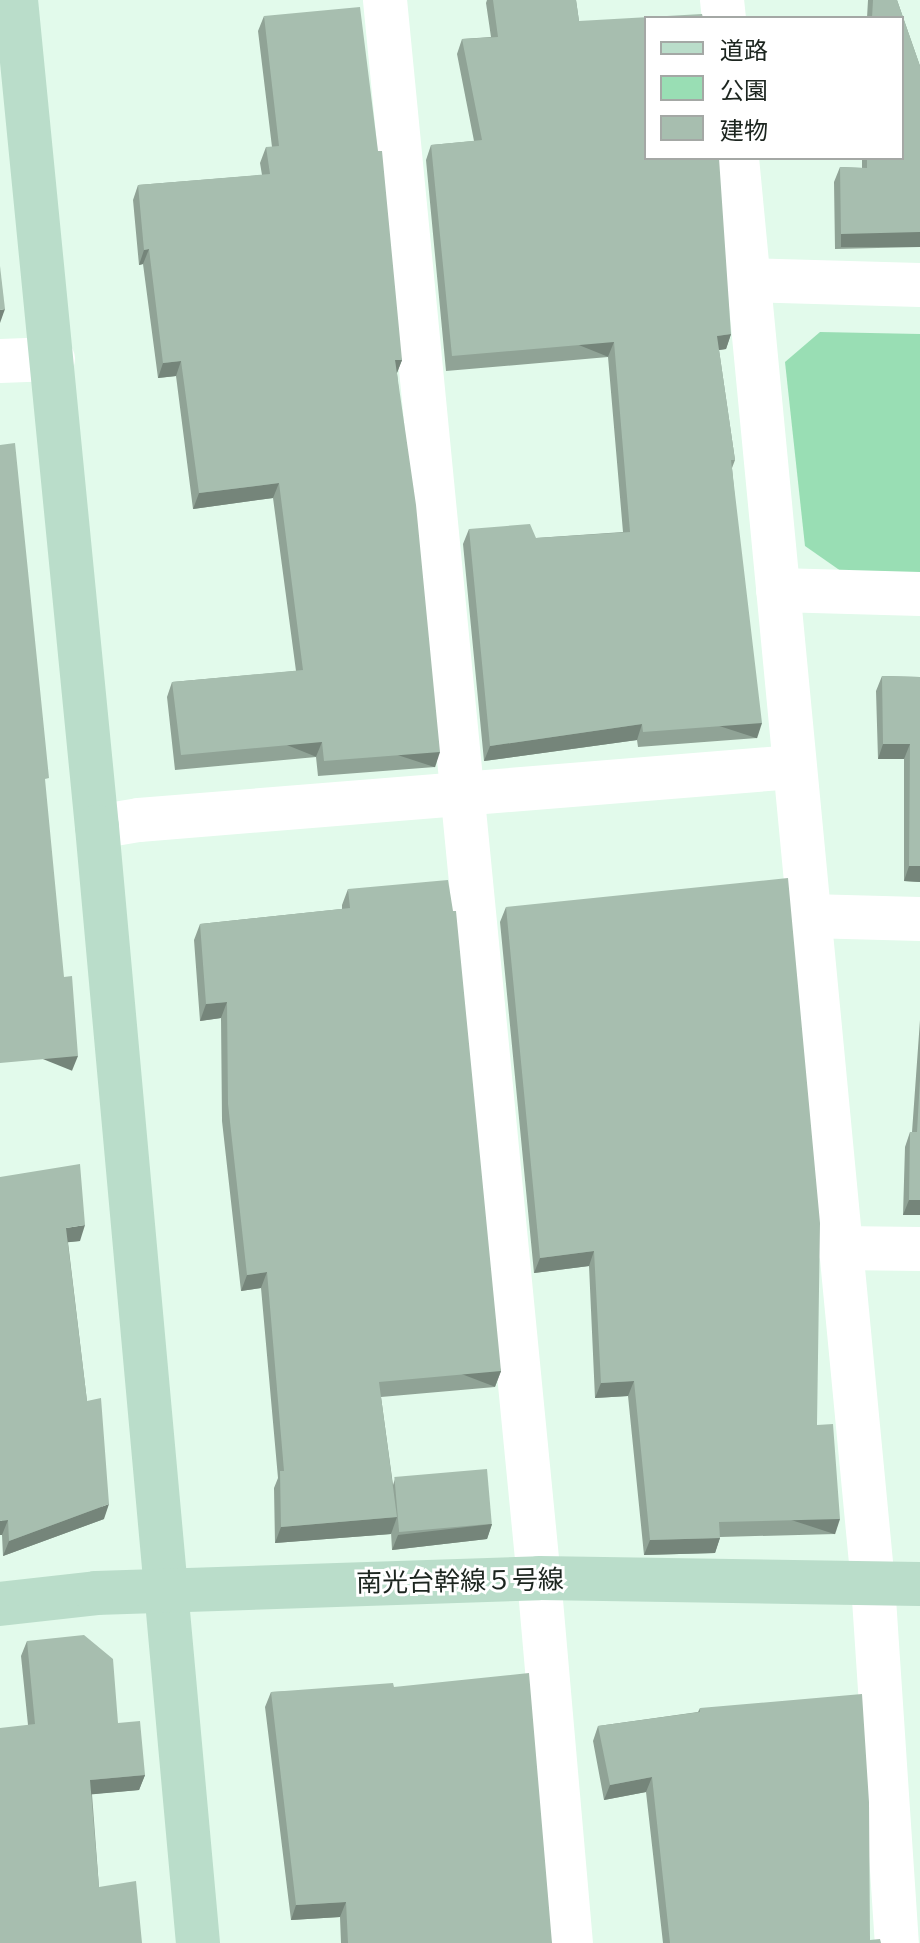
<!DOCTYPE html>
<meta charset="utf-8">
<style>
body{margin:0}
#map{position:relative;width:920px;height:1943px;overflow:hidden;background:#e2faeb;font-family:Karla,"Noto Sans JP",sans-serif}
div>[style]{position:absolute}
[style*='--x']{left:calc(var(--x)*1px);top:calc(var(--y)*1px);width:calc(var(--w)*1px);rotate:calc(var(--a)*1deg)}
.green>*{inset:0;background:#99deb4}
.street>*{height:44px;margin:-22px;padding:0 22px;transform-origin:22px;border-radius:22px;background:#fff}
.secondary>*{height:44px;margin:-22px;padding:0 22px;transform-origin:22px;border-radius:22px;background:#baddca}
.wall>*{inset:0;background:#90a396}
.shaded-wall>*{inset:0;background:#75857a;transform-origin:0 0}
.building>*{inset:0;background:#a7beaf;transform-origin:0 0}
span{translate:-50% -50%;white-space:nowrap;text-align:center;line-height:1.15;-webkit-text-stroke:6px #fff;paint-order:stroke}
.street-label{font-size:26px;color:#1c251f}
.legend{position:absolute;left:644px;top:16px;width:260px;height:144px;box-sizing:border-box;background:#fff;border:2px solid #a4a8a5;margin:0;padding:10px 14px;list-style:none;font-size:24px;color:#1c251f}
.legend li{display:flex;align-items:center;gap:16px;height:40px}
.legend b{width:40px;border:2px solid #a4a8a5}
</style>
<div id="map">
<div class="green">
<i style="clip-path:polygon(820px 332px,920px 334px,920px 578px,848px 576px,805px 546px,785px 362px)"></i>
</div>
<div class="street">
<i style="--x:385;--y:0;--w:1585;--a:84.43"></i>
<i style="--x:539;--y:1578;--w:366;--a:85"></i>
<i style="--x:722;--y:0;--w:18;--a:84"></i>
<i style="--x:737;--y:158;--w:1432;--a:84.55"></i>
<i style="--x:873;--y:1584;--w:360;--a:86.2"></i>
<i style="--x:749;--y:280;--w:171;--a:1.7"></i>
<i style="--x:0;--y:361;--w:53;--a:-2.2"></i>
<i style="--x:778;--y:590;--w:142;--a:1.6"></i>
<i style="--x:97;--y:827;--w:43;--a:-9.5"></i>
<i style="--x:139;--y:820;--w:657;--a:-4.63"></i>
<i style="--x:809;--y:916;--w:111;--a:1.5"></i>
<i style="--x:839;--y:1248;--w:81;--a:0.7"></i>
</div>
<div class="secondary">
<i style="--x:16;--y:0;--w:831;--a:84.41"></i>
<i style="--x:97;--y:827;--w:1121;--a:84.83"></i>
<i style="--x:0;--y:1604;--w:97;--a:-6.5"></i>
<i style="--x:96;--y:1593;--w:443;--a:-1.9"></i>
<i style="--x:539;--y:1578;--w:381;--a:0.9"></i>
</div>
<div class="wall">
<i style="clip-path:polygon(487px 0,576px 0,579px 21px,731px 334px,726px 349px,719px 350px,735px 460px,732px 468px,757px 738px,638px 747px,637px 740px,484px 761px,463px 544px,469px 529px,536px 538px,623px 532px,608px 357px,446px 371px,426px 160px,431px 145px,474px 141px,457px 54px,462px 39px,491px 37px,486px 3px)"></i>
<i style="clip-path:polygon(868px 0,897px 0,920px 66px,920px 247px,835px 249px,834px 182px,840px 167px,862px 168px,862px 158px,902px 158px,902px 18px,867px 18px)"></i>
<i style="clip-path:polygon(264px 16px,402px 360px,397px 373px,435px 767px,318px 776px,316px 757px,175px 770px,167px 697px,172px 682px,296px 671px,273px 498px,193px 509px,176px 376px,158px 378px,143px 264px,139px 265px,133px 200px,138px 185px,262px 175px,260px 163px,266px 147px,272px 147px,258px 31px)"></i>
<i style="clip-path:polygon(882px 676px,920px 677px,920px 882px,904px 881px,904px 759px,878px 759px,876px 691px)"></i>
<i style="clip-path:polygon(348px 889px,501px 1371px,495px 1387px,381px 1397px,393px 1485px,395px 1479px,492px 1524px,487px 1539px,392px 1550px,391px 1532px,391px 1534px,275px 1543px,274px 1488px,278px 1478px,261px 1288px,241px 1291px,222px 1121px,221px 1018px,200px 1021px,194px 940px,200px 924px,342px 909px,342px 905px)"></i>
<i style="clip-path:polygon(506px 907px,817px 1425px,835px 1534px,720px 1537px,715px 1553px,644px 1555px,628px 1396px,595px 1398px,589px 1266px,534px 1273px,500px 922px)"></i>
<i style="clip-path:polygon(920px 1020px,920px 1215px,903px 1215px,905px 1147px,910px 1132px,912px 1132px)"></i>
<i style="clip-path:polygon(0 1177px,80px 1241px,68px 1242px,87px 1401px,104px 1519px,3px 1556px,2px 1535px)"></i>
<i style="clip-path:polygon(27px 1641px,118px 1723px,145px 1775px,139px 1790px,92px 1794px,99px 1887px,0 1943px,28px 1725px,21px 1656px)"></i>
<i style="clip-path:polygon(394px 1687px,552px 1943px,341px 1943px,340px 1917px,291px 1920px,265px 1707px,271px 1692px)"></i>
<i style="clip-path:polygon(700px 1708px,870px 1940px,881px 1943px,663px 1943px,646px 1792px,604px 1800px,593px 1741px,598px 1726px,698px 1712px)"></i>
</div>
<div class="shaded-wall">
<i style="left:920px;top:232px;width:15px;height:79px;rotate:90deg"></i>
<i style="clip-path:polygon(149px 249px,143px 264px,139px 265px,144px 250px)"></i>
<i style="clip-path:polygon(5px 309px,0 323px,0 310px)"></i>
<i style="clip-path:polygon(731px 334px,726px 349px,712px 351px,717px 336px)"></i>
<i style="left:614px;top:342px;width:16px;height:163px;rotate:112deg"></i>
<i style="clip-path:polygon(395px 360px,402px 360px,396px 375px)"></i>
<i style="clip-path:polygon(181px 361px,176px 376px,158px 378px,163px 363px)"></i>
<i style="clip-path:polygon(279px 483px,273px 498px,193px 509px,199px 493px)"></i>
<i style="left:762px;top:723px;width:16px;height:119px;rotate:108deg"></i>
<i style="clip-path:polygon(642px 724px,637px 740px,484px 761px,490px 746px)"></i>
<i style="left:322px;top:742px;width:16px;height:142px;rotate:112deg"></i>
<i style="clip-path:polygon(883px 744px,910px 744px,904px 759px,878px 759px)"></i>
<i style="left:440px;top:752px;width:16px;height:116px;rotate:108deg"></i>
<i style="clip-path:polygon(909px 866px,920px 866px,920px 882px,904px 881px)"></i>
<i style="clip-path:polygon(227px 1002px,221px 1018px,200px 1021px,206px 1004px)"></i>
<i style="left:78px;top:1056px;width:16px;height:78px;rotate:112deg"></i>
<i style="clip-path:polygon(909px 1200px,920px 1200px,920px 1215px,903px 1215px)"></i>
<i style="clip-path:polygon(85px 1225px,80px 1241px,61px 1243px,66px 1228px)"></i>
<i style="clip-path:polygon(594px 1251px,589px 1266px,534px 1273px,540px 1258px)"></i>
<i style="clip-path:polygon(267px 1272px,261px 1288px,241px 1291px,247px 1275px)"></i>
<i style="left:501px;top:1371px;width:17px;height:122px;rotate:111deg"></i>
<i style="clip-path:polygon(634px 1381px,628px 1396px,595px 1398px,601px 1383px)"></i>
<i style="clip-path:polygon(109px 1504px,104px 1519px,3px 1556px,9px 1541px)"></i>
<i style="clip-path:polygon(397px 1517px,391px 1534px,275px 1543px,281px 1527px)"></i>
<i style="left:840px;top:1519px;width:16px;height:121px;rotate:108deg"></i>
<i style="clip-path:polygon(8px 1520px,2px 1535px,0 1535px,0 1521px)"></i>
<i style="clip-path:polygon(492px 1524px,487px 1539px,392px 1550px,398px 1535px)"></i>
<i style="clip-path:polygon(720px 1538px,715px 1553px,644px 1555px,650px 1540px)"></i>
<i style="clip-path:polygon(145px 1775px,139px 1790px,85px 1795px,90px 1780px)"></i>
<i style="clip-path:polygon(652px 1777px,646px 1792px,604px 1800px,610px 1785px)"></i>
<i style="clip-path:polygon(346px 1902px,340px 1917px,291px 1920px,296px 1905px)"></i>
</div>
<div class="building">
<i style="clip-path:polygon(493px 0,576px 0,579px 21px,702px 14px,703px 18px,646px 18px,646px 158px,719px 158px,731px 334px,717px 336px,735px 460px,731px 460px,762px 723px,643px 732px,642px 724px,490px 746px,469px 529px,530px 524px,536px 538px,630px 532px,614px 342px,452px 356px,431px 145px,482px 140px,462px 39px,498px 37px)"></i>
<i style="clip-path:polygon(873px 0,897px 0,920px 66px,920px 232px,841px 234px,840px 167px,867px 168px,867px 158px,902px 158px,902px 18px,872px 18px)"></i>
<i style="clip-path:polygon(360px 7px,378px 151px,382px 151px,402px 360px,395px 360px,416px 505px,440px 752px,324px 761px,322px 742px,181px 755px,172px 682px,303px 670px,279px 483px,199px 493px,181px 361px,163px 363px,149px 249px,144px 250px,138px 185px,270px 174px,266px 147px,279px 146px,264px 16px)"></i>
<i style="clip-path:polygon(0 266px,5px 309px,0 310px)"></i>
<i style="clip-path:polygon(15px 443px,49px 778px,45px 779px,64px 977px,72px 976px,78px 1056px,0 1063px,0 445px)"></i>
<i style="clip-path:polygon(882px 676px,920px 677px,920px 866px,909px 866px,910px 744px,883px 744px)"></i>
<i style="clip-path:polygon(788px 878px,820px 1223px,817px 1425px,833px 1424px,840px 1519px,719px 1522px,720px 1538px,650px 1540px,634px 1381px,601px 1383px,594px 1251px,540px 1258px,506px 907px)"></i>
<i style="clip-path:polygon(448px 880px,453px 911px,456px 911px,501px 1371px,379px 1382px,397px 1517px,281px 1527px,280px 1471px,284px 1471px,267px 1272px,247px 1275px,228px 1104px,227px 1002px,206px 1004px,200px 924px,350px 908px,348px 889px)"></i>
<i style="clip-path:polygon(920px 1079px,920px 1200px,909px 1200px,910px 1132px,917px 1132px)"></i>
<i style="clip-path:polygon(80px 1164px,85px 1225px,66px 1228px,87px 1401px,101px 1398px,109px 1504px,9px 1541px,8px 1520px,0 1521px,0 1177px)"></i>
<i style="left:487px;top:1469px;width:55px;height:93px;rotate:85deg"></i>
<i style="clip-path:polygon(84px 1635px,113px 1659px,118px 1723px,140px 1721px,145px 1775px,90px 1780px,99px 1887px,136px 1881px,142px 1943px,0 1943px,0 1728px,35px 1724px,27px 1641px)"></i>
<i style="clip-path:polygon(529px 1673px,552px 1943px,348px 1943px,346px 1902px,296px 1905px,271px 1692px,393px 1683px,394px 1687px)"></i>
<i style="clip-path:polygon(862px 1694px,869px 1802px,870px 1940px,880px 1939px,881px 1943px,670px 1943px,652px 1777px,610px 1785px,598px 1726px,700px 1712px,700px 1708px)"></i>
</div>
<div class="street-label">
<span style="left:460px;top:1582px;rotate:-1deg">南光台幹線５号線</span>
</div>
<ul class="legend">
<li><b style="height:10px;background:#baddca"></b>道路</li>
<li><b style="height:22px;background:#99deb4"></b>公園</li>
<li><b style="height:22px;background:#a7beaf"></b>建物</li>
</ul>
</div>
